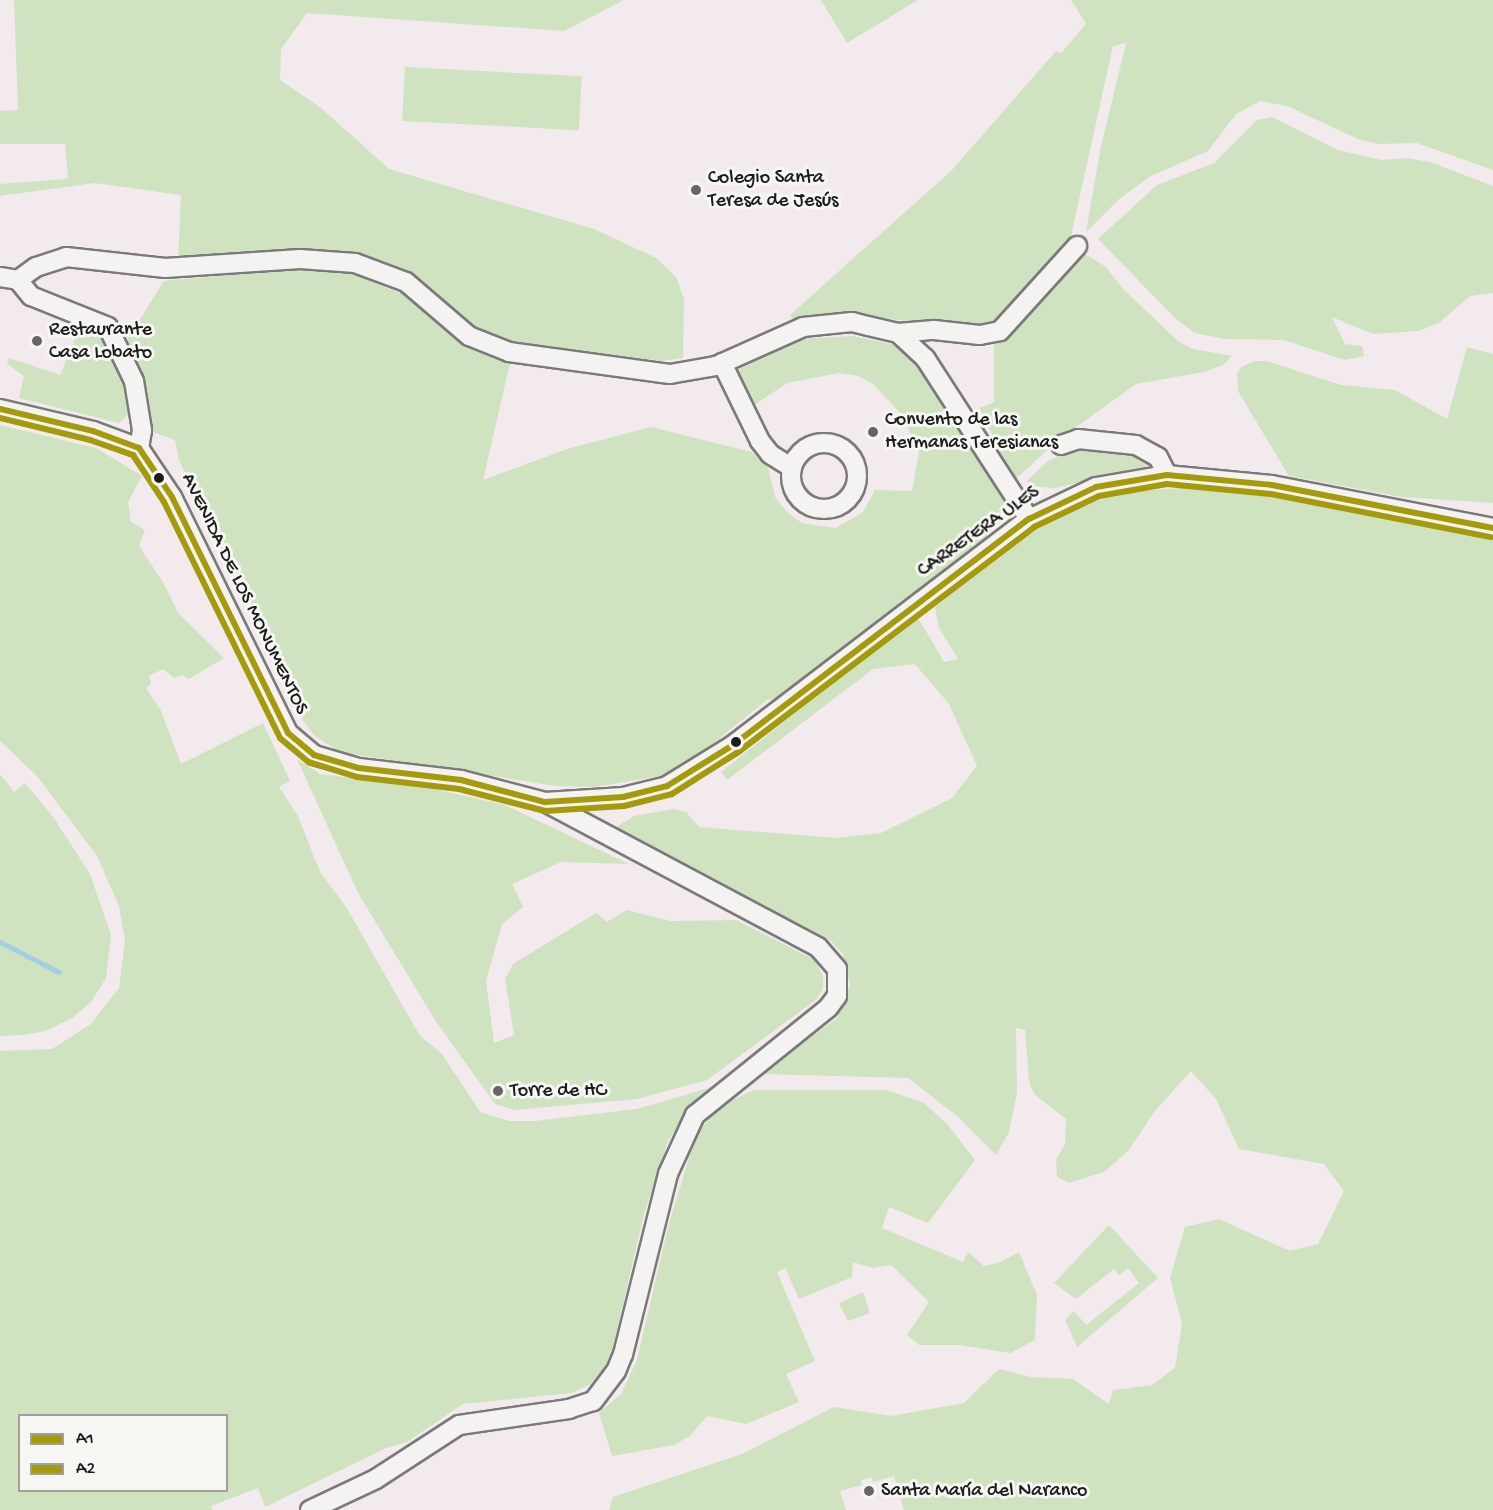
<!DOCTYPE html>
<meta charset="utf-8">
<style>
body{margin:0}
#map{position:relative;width:1493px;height:1510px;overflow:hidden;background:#f2eaec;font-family:"Gochi Hand",sans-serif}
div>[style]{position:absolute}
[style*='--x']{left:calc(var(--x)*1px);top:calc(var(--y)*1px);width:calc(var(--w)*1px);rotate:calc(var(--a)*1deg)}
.green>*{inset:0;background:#cfe3c0;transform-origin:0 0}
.stream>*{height:5px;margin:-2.5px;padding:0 2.5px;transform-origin:2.5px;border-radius:2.5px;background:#a6cde7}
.roads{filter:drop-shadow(2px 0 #7c797a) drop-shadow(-2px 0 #7c797a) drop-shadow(0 2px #7c797a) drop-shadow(0 -2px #7c797a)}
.street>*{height:18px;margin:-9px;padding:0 9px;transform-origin:9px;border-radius:9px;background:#f5f3f2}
.street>.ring{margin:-9px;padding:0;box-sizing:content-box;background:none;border:18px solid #f5f3f2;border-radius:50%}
.bus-1>*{height:6px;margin:-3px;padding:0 3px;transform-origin:3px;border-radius:3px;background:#a49a0b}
.bus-2>*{height:6px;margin:-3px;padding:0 3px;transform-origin:3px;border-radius:3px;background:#a49a0b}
.dots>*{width:16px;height:16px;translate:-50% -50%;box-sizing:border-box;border:3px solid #f6f6f2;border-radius:50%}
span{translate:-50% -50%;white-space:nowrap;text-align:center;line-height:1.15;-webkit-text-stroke:6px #f6f6f2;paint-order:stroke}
.poi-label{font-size:20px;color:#1c1c1c}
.left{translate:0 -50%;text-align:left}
.street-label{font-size:20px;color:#1c1c1c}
.legend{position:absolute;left:18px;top:1414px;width:210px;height:78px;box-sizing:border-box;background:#f6f6f2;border:2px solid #9f9f9c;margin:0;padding:8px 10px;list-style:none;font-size:18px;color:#1c1c1c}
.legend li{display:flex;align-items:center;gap:12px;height:30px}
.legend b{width:30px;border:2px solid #9f9f9c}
</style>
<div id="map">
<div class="green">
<i style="clip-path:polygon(14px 0,624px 0,564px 31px,307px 13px,281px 49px,280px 80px,321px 108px,389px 169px,594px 229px,656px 258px,676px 277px,684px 299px,683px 358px,661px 361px,510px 341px,480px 330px,407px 273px,348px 253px,309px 250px,178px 260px,181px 195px,95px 183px,0 196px,0 184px,68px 179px,65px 144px,0 144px,0 111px,18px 110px)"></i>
<i style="clip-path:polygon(821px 0,918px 0,847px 43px)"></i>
<i style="clip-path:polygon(1071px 0,1493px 0,1493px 170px,1417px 143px,1379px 144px,1358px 139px,1287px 106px,1260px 101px,1236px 114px,1208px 151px,1151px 176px,1119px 199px,1086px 232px,1100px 151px,1126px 43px,1113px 46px,1069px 245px,1043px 267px,1001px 320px,981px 328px,932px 319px,921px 323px,853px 314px,814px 315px,795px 321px,790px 315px,952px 170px,1056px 51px,1061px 53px,1086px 24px)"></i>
<i style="left:405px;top:67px;width:177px;height:54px;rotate:3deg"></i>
<i style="clip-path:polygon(1272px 117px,1338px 150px,1381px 160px,1406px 158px,1430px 162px,1493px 186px,1493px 293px,1470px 296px,1440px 322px,1419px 331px,1373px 334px,1332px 317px,1345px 344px,1362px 346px,1364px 356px,1345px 360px,1284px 340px,1224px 339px,1195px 333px,1177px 320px,1098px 239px,1157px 185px,1214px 163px,1257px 120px)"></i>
<i style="clip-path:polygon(1085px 254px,1106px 267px,1123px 289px,1179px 342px,1193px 349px,1232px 356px,1223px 365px,1204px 372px,1136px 384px,1057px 441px,1017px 478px,1007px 468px,980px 408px,994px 402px,994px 341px,1078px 255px)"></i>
<i style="clip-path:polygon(303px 268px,345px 271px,407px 296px,462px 343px,510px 363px,483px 480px,570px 448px,651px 427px,752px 452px,768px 467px,775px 497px,788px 513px,802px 523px,836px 528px,863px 512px,875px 490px,912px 491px,919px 453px,903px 416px,873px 384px,858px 376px,839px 373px,787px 383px,753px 406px,737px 370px,801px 339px,852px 336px,901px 346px,916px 363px,1003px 494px,1006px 506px,1004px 518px,985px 538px,798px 683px,775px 700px,768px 699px,690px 762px,661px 776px,594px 787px,556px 786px,339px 752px,314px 735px,295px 710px,179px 460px,175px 440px,153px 432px,145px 389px,127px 340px,164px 281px)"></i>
<i style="clip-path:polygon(81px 325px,102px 334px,126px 378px,132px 411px,119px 423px,19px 398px,24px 376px,7px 364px,9px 358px,60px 375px)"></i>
<i style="clip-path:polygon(1467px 347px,1493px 354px,1493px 503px,1402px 497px,1289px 476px,1238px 391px,1237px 374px,1241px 367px,1255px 361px,1267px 361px,1341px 385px,1395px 390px,1447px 419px)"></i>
<i style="clip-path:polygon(evenodd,0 425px,96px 448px,142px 476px,128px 502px,131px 522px,145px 530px,139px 546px,163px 582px,178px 613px,224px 658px,189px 679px,182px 675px,174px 678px,163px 669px,149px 676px,151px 684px,146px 688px,161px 711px,181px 764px,263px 723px,290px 781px,279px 787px,298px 816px,320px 872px,346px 907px,420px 1036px,442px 1054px,480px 1112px,509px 1121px,535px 1121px,637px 1109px,712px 1087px,693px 1104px,668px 1141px,644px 1214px,613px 1347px,605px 1367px,589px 1385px,571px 1393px,463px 1404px,407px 1442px,386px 1448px,265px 1507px,258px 1488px,211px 1506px,212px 1510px,0 1510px,0 1051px,52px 1049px,91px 1024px,119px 988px,125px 941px,119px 906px,97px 856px,37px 776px,0 741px,0 425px,20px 1416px,226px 1416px,226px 1490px,20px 1490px,20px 1416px)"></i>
<i style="clip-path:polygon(1078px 446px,1144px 454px,1153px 465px,1055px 488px,1030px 486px,1027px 481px,1047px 462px)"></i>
<i style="clip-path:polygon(1197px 487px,1237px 490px,1493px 539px,1493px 1510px,904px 1510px,894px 1476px,873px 1482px,871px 1477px,861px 1480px,862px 1485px,840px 1491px,846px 1510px,609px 1510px,613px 1497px,742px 1454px,834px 1407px,891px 1416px,964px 1403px,999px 1369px,1031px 1377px,1073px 1379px,1109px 1404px,1113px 1390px,1152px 1385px,1175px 1368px,1182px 1324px,1170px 1278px,1185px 1227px,1219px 1219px,1290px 1251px,1318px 1244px,1344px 1191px,1324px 1164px,1239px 1149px,1216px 1099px,1191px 1071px,1155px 1111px,1128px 1151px,1104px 1172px,1069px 1183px,1057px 1177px,1056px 1160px,1065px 1144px,1066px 1119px,1034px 1094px,1029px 1081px,1025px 1030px,1016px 1028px,1017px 1093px,1009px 1132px,996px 1155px,957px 1116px,908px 1078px,760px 1074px,837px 1018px,850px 985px,843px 954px,831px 941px,613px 829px,634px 816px,674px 809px,686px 812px,699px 827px,837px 838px,881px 833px,952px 798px,977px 766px,949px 704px,915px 664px,873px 669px,727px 780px,721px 772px,917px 616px,944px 662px,958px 659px,939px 628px,935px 607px,1022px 539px,1065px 512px,1104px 498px,1139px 491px)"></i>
<i style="clip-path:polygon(297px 759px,320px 774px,434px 789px,505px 805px,629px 864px,561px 862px,512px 884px,523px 907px,502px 924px,486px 981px,494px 1043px,514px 1035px,505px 979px,513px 964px,596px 913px,607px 922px,627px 910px,670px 921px,736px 920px,815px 960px,823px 976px,823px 988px,817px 999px,707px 1080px,637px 1099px,514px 1110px,495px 1104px,435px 1020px,358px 893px)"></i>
<i style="clip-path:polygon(0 774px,14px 792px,25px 783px,54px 818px,90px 874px,111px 935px,106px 978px,91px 1002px,71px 1019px,45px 1031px,23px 1035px,0 1036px)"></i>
<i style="clip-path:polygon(754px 1090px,887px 1090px,924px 1103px,947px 1124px,975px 1160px,928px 1223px,889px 1207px,882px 1228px,963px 1262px,968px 1252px,984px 1266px,1001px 1262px,1019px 1252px,1037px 1295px,1035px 1340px,1010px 1353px,959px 1345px,919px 1345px,907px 1335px,929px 1302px,891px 1265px,873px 1268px,853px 1262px,852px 1277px,799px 1299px,785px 1268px,777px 1272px,815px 1361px,786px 1374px,799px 1402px,746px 1424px,707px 1416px,690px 1436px,674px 1445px,612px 1456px,599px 1413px,621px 1394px,637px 1360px,668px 1227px,693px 1145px,701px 1128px,724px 1104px)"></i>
<i style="clip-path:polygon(1109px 1225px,1158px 1278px,1077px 1347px,1065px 1320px,1074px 1311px,1086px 1325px,1139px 1283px,1128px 1268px,1119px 1275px,1114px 1269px,1076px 1299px,1054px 1283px)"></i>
<i style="clip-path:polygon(863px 1292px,870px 1313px,848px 1321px,839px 1303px)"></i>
</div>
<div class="stream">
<i style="--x:0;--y:942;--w:66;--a:27"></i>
</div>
<div class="roads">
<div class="street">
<i style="--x:0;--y:277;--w:18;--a:9"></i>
<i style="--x:18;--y:280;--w:22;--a:-36"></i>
<i style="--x:36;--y:267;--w:32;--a:-18"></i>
<i style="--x:66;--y:257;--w:100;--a:6.3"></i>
<i style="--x:165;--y:268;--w:135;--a:-3.8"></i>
<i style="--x:300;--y:259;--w:55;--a:4.2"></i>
<i style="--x:355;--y:263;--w:54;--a:20.4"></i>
<i style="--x:406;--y:282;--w:83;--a:40.6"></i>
<i style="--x:469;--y:336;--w:43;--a:21.8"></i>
<i style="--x:509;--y:352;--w:162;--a:7.8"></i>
<i style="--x:670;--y:374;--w:47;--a:-9.9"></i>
<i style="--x:716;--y:366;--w:95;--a:-24.1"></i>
<i style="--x:803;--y:327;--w:49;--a:-5.8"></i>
<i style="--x:852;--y:322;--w:16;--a:14"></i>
<i style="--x:868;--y:326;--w:31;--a:13"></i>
<i style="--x:898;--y:333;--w:37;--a:43"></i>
<i style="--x:925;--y:358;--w:192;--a:57.1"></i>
<i style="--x:18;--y:280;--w:21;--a:51"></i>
<i style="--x:31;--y:296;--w:83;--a:21.9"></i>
<i style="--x:108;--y:327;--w:60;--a:64.3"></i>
<i style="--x:134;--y:381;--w:50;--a:80.7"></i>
<i style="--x:142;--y:430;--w:18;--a:99"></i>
<i style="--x:898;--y:333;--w:36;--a:-5"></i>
<i style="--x:934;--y:330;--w:46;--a:6.2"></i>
<i style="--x:980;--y:335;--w:20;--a:-11"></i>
<i style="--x:1000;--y:331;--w:115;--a:-47.8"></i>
<i style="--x:722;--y:363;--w:87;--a:64"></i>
<i style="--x:760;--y:441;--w:16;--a:52"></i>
<i style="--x:770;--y:454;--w:26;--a:32"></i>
<i style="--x:0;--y:409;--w:96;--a:13.3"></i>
<i style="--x:93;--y:431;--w:49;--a:20.3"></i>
<i style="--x:139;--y:448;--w:59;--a:56"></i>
<i style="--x:172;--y:497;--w:263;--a:63.8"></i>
<i style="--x:288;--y:733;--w:34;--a:40"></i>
<i style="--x:314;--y:755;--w:47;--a:16.1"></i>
<i style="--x:359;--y:768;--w:103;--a:6.7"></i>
<i style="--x:461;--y:780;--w:87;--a:14.7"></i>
<i style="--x:545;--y:802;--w:309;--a:28"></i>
<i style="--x:818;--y:947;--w:29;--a:49"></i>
<i style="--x:837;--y:969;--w:27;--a:90"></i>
<i style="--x:837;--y:996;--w:15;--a:127"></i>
<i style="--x:828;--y:1008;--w:171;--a:141.2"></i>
<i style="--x:695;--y:1115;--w:65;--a:114.6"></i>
<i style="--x:668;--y:1174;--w:186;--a:104"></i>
<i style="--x:623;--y:1354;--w:18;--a:112"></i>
<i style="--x:616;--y:1371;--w:38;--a:127"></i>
<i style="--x:593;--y:1401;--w:25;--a:162"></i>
<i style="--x:569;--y:1409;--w:111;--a:171.7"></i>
<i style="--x:459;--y:1425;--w:99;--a:147"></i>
<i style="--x:376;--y:1479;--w:73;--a:154.8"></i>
<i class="ring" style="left:791px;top:443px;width:48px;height:48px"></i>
<i style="--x:1061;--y:445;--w:18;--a:-19"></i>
<i style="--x:1078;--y:439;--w:58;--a:5.9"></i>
<i style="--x:1136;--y:445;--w:25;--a:29"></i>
<i style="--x:1158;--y:457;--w:20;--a:63"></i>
<i style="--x:545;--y:802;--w:78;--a:-3.7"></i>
<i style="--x:623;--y:797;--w:45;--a:-14"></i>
<i style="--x:667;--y:786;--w:78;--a:-31.8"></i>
<i style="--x:733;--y:745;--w:372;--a:-37.4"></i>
<i style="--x:1029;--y:519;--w:74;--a:-25.5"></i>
<i style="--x:1096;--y:487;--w:72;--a:-9.6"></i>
<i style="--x:1167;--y:475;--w:105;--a:5.4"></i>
<i style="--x:1272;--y:485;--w:225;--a:11"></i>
</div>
</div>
<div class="bus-1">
<i style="--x:0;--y:409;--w:96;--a:13.3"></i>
<i style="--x:93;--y:431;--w:49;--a:20.3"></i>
<i style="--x:139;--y:448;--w:59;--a:56"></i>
<i style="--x:172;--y:497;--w:263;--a:63.8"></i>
<i style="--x:288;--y:733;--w:34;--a:40"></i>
<i style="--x:314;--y:755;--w:47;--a:16.1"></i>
<i style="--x:359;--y:768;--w:103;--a:6.7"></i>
<i style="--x:461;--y:780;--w:87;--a:14.7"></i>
<i style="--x:545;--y:802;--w:78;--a:-3.7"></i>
<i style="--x:623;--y:797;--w:45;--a:-14"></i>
<i style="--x:667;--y:786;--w:78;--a:-31.8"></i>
<i style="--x:733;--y:745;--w:372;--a:-37.4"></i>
<i style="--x:1029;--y:519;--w:74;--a:-25.5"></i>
<i style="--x:1096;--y:487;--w:72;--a:-9.6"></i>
<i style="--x:1167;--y:475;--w:105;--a:5.4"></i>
<i style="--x:1272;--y:485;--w:225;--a:11"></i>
</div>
<div class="bus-2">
<i style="--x:0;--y:418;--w:93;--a:13.7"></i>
<i style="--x:90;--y:440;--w:46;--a:19.2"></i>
<i style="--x:133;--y:455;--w:56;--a:56.6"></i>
<i style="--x:164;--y:502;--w:263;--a:63.8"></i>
<i style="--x:280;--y:738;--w:38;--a:40"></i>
<i style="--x:309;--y:762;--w:50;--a:17.4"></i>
<i style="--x:357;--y:777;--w:103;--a:6.7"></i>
<i style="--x:459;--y:789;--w:89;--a:14.3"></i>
<i style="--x:545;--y:811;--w:79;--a:-3.6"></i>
<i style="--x:624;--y:806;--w:49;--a:-14"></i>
<i style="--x:672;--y:794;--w:78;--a:-32.5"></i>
<i style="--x:738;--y:752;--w:372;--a:-37.2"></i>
<i style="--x:1034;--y:527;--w:72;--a:-25.5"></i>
<i style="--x:1099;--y:496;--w:69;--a:-10"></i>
<i style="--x:1167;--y:484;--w:104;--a:5.5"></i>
<i style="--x:1271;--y:494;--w:224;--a:11.1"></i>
</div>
<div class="dots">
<i style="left:696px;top:190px;background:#676465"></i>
<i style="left:37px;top:341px;background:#676465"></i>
<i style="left:873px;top:432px;background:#676465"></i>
<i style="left:159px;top:478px;background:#1c1c1c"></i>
<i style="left:736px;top:742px;background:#1c1c1c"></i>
<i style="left:498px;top:1091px;background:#676465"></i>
<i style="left:869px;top:1491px;background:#676465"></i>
</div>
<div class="poi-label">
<span class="left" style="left:708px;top:190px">Colegio Santa<br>Teresa de Jesús</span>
<span class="left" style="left:49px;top:342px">Restaurante<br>Casa Lobato</span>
<span class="left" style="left:885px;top:432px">Convento de las<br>Hermanas Teresianas</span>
<span class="left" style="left:510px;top:1091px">Torre de HC</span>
<span class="left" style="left:881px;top:1491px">Santa María del Naranco</span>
</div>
<div class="street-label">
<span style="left:979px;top:532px;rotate:-35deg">CARRETERA ULES</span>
<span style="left:244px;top:594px;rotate:64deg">AVENIDA DE LOS MONUMENTOS</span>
</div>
<ul class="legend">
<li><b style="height:8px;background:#a49a0b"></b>A1</li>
<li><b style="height:8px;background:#a49a0b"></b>A2</li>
</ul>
</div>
